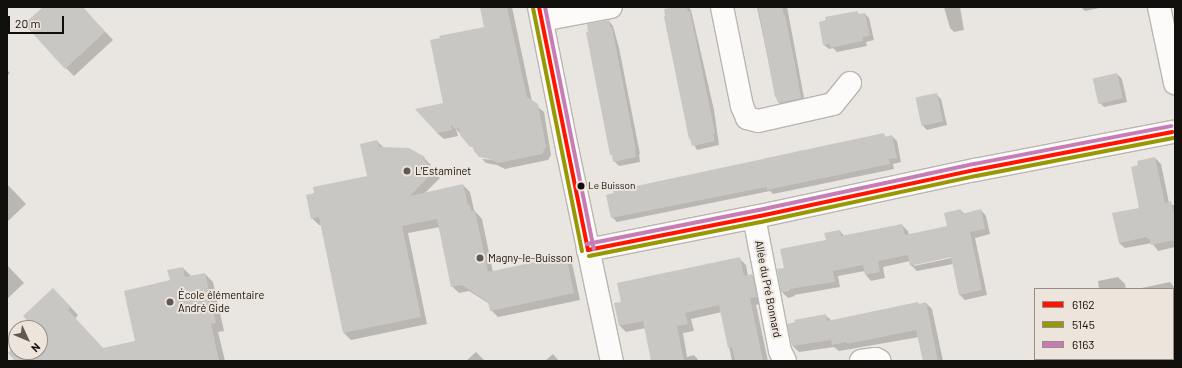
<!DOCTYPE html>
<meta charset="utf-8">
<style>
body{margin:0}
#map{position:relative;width:1182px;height:368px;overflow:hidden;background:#e9e5e0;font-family:Barlow,sans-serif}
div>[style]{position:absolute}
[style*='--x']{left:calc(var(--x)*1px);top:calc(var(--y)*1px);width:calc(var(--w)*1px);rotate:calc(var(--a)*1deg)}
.shadow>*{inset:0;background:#0003;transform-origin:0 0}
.building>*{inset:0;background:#c9c7c3;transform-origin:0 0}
.roads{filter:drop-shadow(1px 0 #b9b6b2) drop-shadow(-1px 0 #b9b6b2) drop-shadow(0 1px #b9b6b2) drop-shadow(0 -1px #b9b6b2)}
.minor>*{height:22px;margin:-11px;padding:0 11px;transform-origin:11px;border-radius:11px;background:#fcfbfa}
.bus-1>*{height:4px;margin:-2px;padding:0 2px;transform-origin:2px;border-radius:2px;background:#ff1400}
.bus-2>*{height:4px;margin:-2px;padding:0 2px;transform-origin:2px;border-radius:2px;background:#989804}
.bus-3>*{height:4px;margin:-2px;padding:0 2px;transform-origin:2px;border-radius:2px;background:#c87cb5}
.dots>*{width:11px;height:11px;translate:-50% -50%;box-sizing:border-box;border:2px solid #ede5dc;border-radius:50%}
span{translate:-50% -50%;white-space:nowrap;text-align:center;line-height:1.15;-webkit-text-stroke:4px #ede5dc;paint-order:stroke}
.bus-label{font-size:10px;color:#110f0c}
.left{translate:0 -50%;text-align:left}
.poi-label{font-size:11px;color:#110f0c}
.street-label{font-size:11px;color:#110f0c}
.frame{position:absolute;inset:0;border:8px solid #110f0c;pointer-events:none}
.legend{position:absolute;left:1034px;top:288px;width:140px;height:72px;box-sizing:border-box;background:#ede5dc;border:1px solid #958f89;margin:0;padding:5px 7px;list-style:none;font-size:12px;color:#110f0c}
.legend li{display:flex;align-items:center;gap:8px;height:20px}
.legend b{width:20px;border:1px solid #958f89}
.north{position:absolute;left:8px;top:320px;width:40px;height:40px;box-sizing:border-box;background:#ede5dc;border:1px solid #958f89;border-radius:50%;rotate:134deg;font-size:11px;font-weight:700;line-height:16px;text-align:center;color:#110f0c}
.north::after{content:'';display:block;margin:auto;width:14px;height:18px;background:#5d5a56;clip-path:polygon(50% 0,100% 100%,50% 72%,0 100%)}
.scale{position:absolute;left:8px;top:16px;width:56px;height:18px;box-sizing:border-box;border:2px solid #110f0c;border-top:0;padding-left:5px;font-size:12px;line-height:14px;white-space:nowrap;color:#110f0c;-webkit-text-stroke:3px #ede5dc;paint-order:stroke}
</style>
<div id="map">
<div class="shadow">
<i style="clip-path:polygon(44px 7px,82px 7px,113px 40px,74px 76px,66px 68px)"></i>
<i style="clip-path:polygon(482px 7px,512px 7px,532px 102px,544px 112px,551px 155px,548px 160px,505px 169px,497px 165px,486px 163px,482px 159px,495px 160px,475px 150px,456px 129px,458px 136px,444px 139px,437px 133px,444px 104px,486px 27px)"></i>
<i style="clip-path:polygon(679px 7px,688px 7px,691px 10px,714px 110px,719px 145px,697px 150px,690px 138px,666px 17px)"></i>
<i style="clip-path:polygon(757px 7px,787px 7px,805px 103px,783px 107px,779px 103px,776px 97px)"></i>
<i style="clip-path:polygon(944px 7px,960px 7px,964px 30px,954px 32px,950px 28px)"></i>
<i style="clip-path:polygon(1081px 7px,1105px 7px,1085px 11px)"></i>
<i style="clip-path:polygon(857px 12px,860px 15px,865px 14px,869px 18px,874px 40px,866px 42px,867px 46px,837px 52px,833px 48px,829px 49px,824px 45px)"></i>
<i style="clip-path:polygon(609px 21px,613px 26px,619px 48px,640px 154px,639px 154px,640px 162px,619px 166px,614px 161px)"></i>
<i style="clip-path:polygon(7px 70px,10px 73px,7px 76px)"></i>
<i style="clip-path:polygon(1117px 74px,1122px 79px,1127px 102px,1104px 107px,1099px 102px)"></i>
<i style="clip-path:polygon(937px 95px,941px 99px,947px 125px,927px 130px,922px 125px,917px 99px)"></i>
<i style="clip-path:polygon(884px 135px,887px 138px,892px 136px,897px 141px,901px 162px,893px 164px,894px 169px,773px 194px,770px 191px,617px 222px,612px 217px)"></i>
<i style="clip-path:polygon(377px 141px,384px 148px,408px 149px,424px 158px,431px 165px,429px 167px,440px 178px,425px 193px,463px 185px,470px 192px,474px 210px,482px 219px,493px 272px,565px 256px,572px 263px,580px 300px,498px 317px,491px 310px,490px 304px,469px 291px,459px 293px,452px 286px,440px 227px,408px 233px,427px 324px,351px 340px,344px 333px,321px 225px,319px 225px,312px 218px,368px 176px)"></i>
<i style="clip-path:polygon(1155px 158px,1161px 164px,1169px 203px,1175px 206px,1175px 247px,1158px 251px,1152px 243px,1125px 248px,1119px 243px,1140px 208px,1139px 166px)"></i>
<i style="clip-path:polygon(7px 184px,26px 204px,7px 222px)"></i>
<i style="clip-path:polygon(evenodd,960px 210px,965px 214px,981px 210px,986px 216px,990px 234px,975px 238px,987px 295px,965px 300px,959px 294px,953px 264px,917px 271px,911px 265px,910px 261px,883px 267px,885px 278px,871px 281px,866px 275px,865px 271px,838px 276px,840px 287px,794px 295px,795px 296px,788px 298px,782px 292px,785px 268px,840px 231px,845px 237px,902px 225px,908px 231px,909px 235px,948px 227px,960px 210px,956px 255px,956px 257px,914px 266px,914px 264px,956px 255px)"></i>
<i style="clip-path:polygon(739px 258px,746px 265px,748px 276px,752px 275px,759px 282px,763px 303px,756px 305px,768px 361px,732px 361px,722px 312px,691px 319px,694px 331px,683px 333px,687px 357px,694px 355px,699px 361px,653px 361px,646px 328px,626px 332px,620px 326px,622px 303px)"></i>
<i style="clip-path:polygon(7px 265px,24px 283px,7px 299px)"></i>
<i style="clip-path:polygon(183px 268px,191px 276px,205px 274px,213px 282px,224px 331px,218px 332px,225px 361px,17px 361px,9px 353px,16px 347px,16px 352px,40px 352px,40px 328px,36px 328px,61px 297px,78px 315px,75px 319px,103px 349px,137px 341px,171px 281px)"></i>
<i style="clip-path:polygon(1118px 277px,1125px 284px,1126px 289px,1099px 289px,1098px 281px)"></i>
<i style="clip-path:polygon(1170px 282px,1175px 288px,1175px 310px,1173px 311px,1173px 289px,1137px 289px)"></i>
<i style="clip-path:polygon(926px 303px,932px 309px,943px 361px,924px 361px,919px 337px,839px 351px,834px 347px,799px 352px,793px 346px,789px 325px,825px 315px,832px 321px)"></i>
<i style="clip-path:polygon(1173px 331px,1175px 331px,1175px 341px)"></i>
<i style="clip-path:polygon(476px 352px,485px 361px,466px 361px)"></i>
<i style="clip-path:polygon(553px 354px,559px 361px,545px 361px)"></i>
<i style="left:1075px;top:359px;width:26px;height:2px"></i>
</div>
<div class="building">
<i style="clip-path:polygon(43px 7px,83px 7px,105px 32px,65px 69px,24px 24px)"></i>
<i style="clip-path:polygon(480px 7px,507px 7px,527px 97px,538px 104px,546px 146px,542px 154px,498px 163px,490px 159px,479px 157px,474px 151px,473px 147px,470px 147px,460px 135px,459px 128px,455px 129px,451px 124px,452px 130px,437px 133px,415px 109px,443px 103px,430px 40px,440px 38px,439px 36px,484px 27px)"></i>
<i style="clip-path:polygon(674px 7px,687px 7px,688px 12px,690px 11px,715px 133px,713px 134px,715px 141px,692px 146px,690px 138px,689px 139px,664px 17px,665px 16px,664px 9px)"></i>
<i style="clip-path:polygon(758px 7px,782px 7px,784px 15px,785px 15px,794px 59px,801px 98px,778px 103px,776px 97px,775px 97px)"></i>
<i style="clip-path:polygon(857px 11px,858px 14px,865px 13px,870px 36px,862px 37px,863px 41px,844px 45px,831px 48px,830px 44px,823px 45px,819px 22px,826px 20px,825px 17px)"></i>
<i style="clip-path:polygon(609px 20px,610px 27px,612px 27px,636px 150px,635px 150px,636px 157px,613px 162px,612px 155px,610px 155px,586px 32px,588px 32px,587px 24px)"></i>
<i style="left:1117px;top:73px;width:26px;height:25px;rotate:77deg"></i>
<i style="left:937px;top:93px;width:29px;height:22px;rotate:78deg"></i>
<i style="clip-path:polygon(884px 133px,885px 137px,892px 135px,897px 158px,889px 159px,890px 164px,767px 190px,767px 187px,611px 218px,606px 195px,614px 193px,613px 191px)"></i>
<i style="clip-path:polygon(377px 140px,379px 147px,409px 148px,425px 157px,423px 159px,434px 171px,410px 196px,463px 184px,468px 205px,470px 205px,471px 211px,475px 211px,488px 272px,566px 255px,574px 293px,490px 311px,488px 302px,462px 285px,451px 287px,437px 219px,402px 226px,421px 317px,343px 333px,319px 217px,311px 219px,306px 195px,314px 193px,313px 187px,367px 176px,360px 144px)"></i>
<i style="clip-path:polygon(1155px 157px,1165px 203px,1171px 201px,1175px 220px,1175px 240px,1151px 245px,1150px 239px,1147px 239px,1147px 237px,1119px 243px,1112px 213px,1139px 208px,1131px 167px,1138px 165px,1137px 161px)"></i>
<i style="clip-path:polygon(961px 209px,962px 214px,981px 209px,985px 229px,970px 232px,982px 290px,959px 295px,951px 257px,910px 266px,908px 255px,878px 261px,880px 272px,865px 275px,863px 265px,833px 271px,835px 282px,789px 289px,790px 291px,781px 292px,777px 269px,784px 268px,780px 249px,826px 240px,824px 233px,840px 230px,841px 236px,902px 224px,905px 235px,947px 226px,944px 213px)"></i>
<i style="clip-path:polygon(740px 257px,744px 276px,752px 274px,757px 297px,750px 298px,763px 361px,735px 361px,732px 347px,728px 348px,719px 305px,685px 313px,688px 324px,677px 326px,684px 361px,651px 361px,643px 321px,619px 326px,614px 303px,621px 302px,617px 283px)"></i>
<i style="clip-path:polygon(183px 267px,185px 277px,205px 273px,216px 323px,211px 324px,219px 361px,15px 361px,8px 353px,16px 345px,16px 352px,40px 352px,40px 328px,34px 328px,23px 316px,53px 288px,71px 307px,68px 310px,103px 348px,135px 341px,124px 291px,170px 280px,167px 270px)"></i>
<i style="clip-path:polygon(918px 302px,919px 304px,926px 302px,938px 361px,923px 361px,916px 330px,847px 344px,847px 342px,832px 345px,831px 340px,792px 346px,787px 324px,795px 322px,794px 320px,826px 314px,827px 321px)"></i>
</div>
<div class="roads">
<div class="minor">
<i style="--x:539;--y:7;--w:149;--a:78.8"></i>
<i style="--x:568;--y:153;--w:213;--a:78.1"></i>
<i style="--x:722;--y:7;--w:101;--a:78.6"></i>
<i style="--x:742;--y:106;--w:13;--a:67"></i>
<i style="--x:747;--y:118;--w:11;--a:15"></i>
<i style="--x:758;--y:121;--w:77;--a:-12.8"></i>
<i style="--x:833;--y:104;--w:27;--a:-51"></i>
<i style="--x:1159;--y:7;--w:78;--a:78.1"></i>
<i style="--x:542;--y:20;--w:70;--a:-10.7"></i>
<i style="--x:754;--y:217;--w:136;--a:79"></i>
<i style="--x:780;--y:351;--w:11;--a:63"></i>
<i style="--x:588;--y:250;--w:175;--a:-11.2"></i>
<i style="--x:760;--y:216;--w:220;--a:-12.1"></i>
<i style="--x:975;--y:170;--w:201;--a:-10.9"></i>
<i style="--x:861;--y:361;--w:15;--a:-8"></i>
<i style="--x:876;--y:359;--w:4;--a:27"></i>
</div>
</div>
<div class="bus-1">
<i style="--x:539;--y:7;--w:248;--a:78.6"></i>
<i style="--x:588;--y:250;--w:175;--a:-11.2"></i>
<i style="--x:760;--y:216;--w:220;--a:-12.1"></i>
<i style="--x:975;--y:170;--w:201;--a:-10.9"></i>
</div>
<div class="bus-2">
<i style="--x:533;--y:8;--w:248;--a:78.6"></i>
<i style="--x:589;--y:256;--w:175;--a:-11.2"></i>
<i style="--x:761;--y:222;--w:220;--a:-12.1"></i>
<i style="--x:976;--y:176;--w:201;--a:-10.9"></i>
</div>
<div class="bus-3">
<i style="--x:545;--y:7;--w:247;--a:78.6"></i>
<i style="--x:587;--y:244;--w:175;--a:-11.2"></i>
<i style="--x:759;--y:210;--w:220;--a:-12.1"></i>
<i style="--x:974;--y:164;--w:201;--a:-10.9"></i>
</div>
<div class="dots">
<i style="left:407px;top:171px;background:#5d5a56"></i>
<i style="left:581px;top:186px;background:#110f0c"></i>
<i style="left:480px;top:258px;background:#5d5a56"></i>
<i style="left:170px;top:302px;background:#5d5a56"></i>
</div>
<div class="bus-label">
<span class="left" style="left:588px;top:186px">Le Buisson</span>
</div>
<div class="poi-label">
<span class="left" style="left:415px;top:171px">L'Estaminet</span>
<span class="left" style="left:488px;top:258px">Magny-le-Buisson</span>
<span class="left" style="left:178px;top:302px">École élémentaire<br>André Gide</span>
</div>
<div class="street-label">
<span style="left:768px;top:289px;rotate:79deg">Allée du Pré Bonnard</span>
</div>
<div class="frame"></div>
<ul class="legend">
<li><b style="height:5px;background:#ff1400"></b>6162</li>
<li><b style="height:5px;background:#989804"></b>5145</li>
<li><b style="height:5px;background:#c87cb5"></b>6163</li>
</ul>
<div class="north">N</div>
<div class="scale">20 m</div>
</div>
